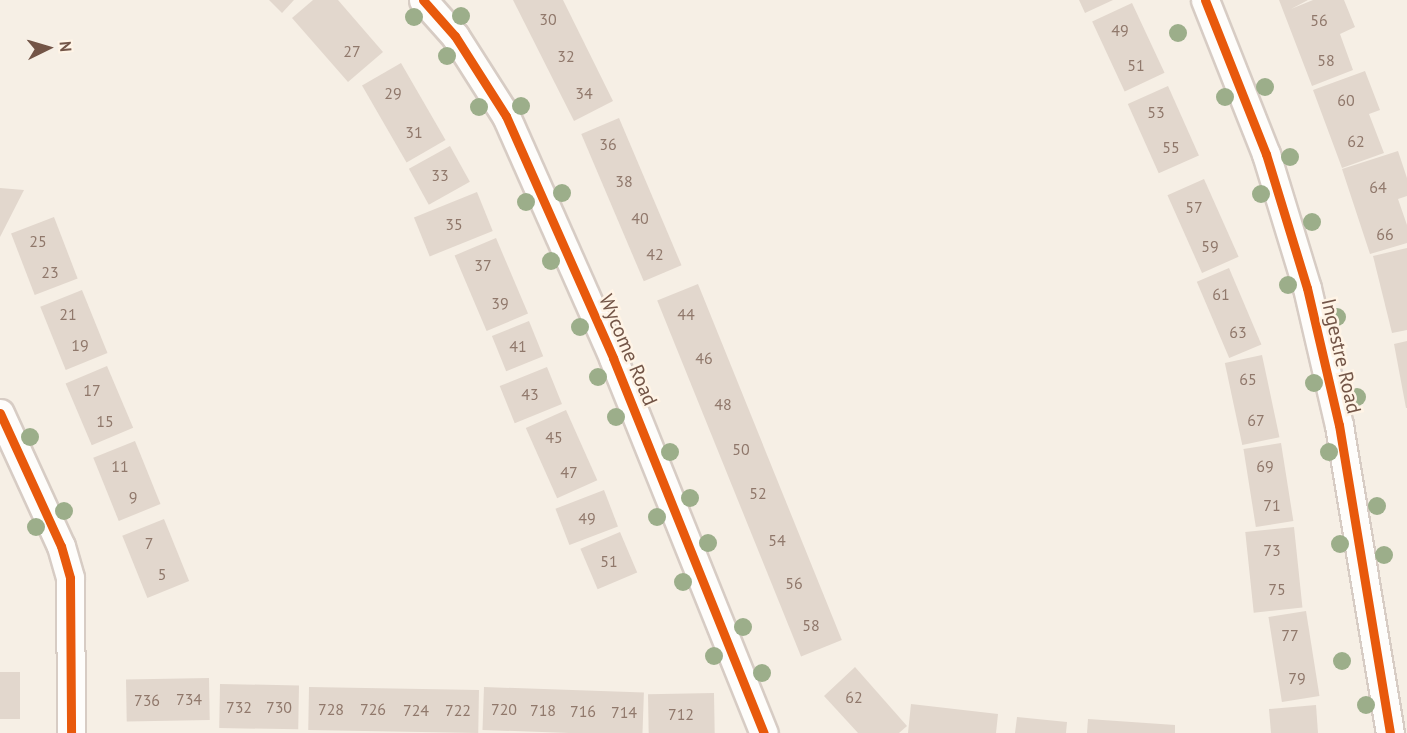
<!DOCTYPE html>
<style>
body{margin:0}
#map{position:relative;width:1407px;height:733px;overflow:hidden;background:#f6efe5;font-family:"PT Sans",sans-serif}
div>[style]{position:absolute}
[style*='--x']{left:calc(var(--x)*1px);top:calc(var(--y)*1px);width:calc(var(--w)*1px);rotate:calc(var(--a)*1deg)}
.building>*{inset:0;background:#e2d7cd;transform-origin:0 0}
.roads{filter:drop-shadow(2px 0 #d7ccc4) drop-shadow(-2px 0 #d7ccc4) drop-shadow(0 2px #d7ccc4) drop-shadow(0 -2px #d7ccc4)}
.minor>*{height:27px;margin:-13.5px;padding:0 13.5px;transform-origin:13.5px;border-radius:13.5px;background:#fefdfb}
.cycleway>*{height:9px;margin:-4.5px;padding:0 4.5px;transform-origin:4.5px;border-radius:4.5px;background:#e8590c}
.trees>*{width:18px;height:18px;margin:-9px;border-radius:50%;background:#9cae8a}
span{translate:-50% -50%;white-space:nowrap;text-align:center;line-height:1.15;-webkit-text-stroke:5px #fff4e6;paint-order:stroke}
.number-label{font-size:16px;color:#90786b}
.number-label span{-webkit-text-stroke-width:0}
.street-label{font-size:20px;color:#735547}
.north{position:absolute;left:18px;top:18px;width:60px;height:60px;-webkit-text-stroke:4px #fff4e6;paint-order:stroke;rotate:85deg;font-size:16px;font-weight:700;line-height:24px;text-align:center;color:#735547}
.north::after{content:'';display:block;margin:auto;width:21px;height:27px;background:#735547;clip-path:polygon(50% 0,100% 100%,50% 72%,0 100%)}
</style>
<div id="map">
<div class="building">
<i style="clip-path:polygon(269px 0,294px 0,282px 13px)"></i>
<i style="clip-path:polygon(313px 0,338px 0,383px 52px,348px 82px,292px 18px)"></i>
<i style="clip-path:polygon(513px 0,563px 0,613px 101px,574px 121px)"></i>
<i style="clip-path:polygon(1079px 0,1113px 0,1085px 13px)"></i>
<i style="clip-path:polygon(1279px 0,1308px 0,1291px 9px,1313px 0,1344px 0,1355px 27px,1340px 34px,1353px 70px,1312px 86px)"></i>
<i style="left:1132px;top:3px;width:77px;height:44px;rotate:65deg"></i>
<i style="left:401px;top:63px;width:89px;height:45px;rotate:60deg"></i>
<i style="clip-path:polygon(1365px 71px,1380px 110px,1369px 114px,1384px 153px,1342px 168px,1313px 90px)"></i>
<i style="left:1168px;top:86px;width:76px;height:44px;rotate:66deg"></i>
<i style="left:619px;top:118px;width:160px;height:41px;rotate:67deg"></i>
<i style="left:450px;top:146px;width:41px;height:47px;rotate:61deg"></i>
<i style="clip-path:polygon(1398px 151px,1407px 178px,1407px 196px,1398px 199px,1407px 225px,1407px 243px,1370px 254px,1342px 169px)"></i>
<i style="left:1204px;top:179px;width:85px;height:40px;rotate:66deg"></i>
<i style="clip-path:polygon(0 188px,24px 190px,0 237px)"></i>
<i style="left:477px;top:192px;width:42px;height:68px;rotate:68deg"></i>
<i style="left:54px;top:217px;width:66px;height:46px;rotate:69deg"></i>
<i style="left:496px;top:238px;width:82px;height:45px;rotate:67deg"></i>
<i style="clip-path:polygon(1407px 248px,1407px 330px,1392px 333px,1373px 256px)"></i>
<i style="left:1229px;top:268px;width:83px;height:35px;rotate:67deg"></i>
<i style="left:698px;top:284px;width:384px;height:44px;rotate:68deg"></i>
<i style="left:82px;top:290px;width:68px;height:45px;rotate:68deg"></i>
<i style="left:529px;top:321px;width:38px;height:40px;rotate:68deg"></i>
<i style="clip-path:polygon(1407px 341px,1407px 408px,1406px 408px,1394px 344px)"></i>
<i style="left:1262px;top:355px;width:84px;height:38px;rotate:78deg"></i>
<i style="left:107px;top:366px;width:67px;height:45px;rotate:67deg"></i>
<i style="left:547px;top:367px;width:40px;height:51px;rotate:68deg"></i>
<i style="left:566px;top:410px;width:77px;height:44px;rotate:66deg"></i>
<i style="left:135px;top:441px;width:68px;height:45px;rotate:68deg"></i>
<i style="left:1281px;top:443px;width:79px;height:38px;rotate:81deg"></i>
<i style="left:604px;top:490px;width:39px;height:52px;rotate:69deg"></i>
<i style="left:164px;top:519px;width:67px;height:45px;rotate:68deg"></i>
<i style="left:1294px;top:527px;width:81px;height:49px;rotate:84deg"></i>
<i style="left:620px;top:532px;width:44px;height:43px;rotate:67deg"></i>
<i style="left:1306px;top:611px;width:86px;height:38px;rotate:81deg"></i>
<i style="clip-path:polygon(855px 667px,907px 726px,899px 733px,858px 733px,824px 696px)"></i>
<i style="left:0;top:672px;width:20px;height:47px"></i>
<i style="left:209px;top:678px;width:42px;height:83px;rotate:89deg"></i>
<i style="left:220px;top:684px;width:79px;height:44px;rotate:1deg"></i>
<i style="left:309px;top:687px;width:170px;height:43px;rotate:1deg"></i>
<i style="left:484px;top:687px;width:160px;height:43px;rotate:2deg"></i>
<i style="left:714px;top:693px;width:40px;height:66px;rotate:89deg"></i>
<i style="clip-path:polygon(911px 704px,998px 714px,996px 733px,908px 733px)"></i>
<i style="clip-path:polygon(1316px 705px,1318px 733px,1271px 733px,1269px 709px)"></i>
<i style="clip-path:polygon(1017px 717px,1067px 722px,1066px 733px,1015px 733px)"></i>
<i style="clip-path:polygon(1088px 719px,1175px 725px,1175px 733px,1087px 733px)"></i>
</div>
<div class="roads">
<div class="minor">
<i style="--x:423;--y:0;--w:48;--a:48.4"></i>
<i style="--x:455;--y:36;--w:95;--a:57.5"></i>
<i style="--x:506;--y:116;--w:265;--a:66.1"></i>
<i style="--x:613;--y:358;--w:404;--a:68.1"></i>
<i style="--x:1205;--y:0;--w:166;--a:68.4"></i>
<i style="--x:1266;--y:154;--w:140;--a:73"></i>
<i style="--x:1307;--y:288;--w:141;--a:76.9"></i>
<i style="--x:1339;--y:425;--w:312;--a:80.6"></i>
<i style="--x:0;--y:413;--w:146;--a:65.4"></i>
<i style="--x:61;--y:546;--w:33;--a:74"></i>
<i style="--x:70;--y:578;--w:155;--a:89.6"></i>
</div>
</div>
<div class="cycleway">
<i style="--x:423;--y:0;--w:48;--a:48.4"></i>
<i style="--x:455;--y:36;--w:95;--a:57.5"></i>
<i style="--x:506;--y:116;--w:265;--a:66.1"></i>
<i style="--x:613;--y:358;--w:404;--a:68.1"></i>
<i style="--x:1205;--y:0;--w:166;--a:68.4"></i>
<i style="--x:1266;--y:154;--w:140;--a:73"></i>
<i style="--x:1307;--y:288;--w:141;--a:76.9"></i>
<i style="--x:1339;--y:425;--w:312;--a:80.6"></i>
<i style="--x:0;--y:413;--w:146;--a:65.4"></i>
<i style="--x:61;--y:546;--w:33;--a:74"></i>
<i style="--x:70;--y:578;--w:155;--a:89.6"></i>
</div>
<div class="trees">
<i style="left:461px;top:16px"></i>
<i style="left:414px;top:17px"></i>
<i style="left:1178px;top:33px"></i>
<i style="left:447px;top:56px"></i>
<i style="left:1265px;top:87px"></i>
<i style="left:1225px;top:97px"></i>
<i style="left:521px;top:106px"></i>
<i style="left:479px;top:107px"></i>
<i style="left:1290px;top:157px"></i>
<i style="left:562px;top:193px"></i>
<i style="left:1261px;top:194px"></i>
<i style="left:526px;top:202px"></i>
<i style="left:1312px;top:222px"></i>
<i style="left:551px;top:261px"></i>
<i style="left:1288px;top:285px"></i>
<i style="left:1337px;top:317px"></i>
<i style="left:580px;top:327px"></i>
<i style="left:598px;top:377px"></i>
<i style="left:1314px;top:383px"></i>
<i style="left:1357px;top:397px"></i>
<i style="left:616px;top:417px"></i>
<i style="left:30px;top:437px"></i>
<i style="left:670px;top:452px"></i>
<i style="left:1329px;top:452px"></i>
<i style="left:690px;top:498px"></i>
<i style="left:1377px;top:506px"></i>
<i style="left:64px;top:511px"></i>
<i style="left:657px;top:517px"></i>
<i style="left:36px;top:527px"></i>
<i style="left:708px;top:543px"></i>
<i style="left:1340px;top:544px"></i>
<i style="left:1384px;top:555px"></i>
<i style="left:683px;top:582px"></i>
<i style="left:743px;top:627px"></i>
<i style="left:714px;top:656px"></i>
<i style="left:1342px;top:661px"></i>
<i style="left:762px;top:673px"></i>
<i style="left:1366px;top:705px"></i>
</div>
<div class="number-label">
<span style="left:548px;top:19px">30</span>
<span style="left:1319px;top:20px">56</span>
<span style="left:1120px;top:30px">49</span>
<span style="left:352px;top:51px">27</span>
<span style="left:566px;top:56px">32</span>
<span style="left:1326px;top:60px">58</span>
<span style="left:1136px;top:65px">51</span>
<span style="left:393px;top:93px">29</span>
<span style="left:584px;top:93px">34</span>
<span style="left:1346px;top:100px">60</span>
<span style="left:1156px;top:112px">53</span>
<span style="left:414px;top:132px">31</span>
<span style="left:1356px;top:141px">62</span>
<span style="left:608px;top:144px">36</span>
<span style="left:1171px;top:147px">55</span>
<span style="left:440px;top:175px">33</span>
<span style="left:624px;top:181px">38</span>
<span style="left:1378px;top:187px">64</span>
<span style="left:1194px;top:207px">57</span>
<span style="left:640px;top:218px">40</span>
<span style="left:454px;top:224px">35</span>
<span style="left:1385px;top:234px">66</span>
<span style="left:38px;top:241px">25</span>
<span style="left:1210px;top:246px">59</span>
<span style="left:655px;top:254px">42</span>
<span style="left:483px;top:265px">37</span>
<span style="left:50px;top:272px">23</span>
<span style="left:1221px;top:294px">61</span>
<span style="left:500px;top:303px">39</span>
<span style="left:68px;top:314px">21</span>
<span style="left:686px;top:314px">44</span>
<span style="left:1238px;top:332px">63</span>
<span style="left:80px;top:345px">19</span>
<span style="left:518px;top:346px">41</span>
<span style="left:704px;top:358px">46</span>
<span style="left:1248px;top:379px">65</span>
<span style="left:92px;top:390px">17</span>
<span style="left:530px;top:394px">43</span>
<span style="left:723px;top:404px">48</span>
<span style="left:1256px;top:420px">67</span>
<span style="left:105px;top:421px">15</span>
<span style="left:554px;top:437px">45</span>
<span style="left:741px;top:449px">50</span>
<span style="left:120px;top:466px">11</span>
<span style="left:1265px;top:466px">69</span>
<span style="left:569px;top:472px">47</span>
<span style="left:758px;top:493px">52</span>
<span style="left:133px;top:497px">9</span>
<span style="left:1272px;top:505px">71</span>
<span style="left:587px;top:518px">49</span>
<span style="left:777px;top:540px">54</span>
<span style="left:149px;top:543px">7</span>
<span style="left:1272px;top:550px">73</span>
<span style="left:609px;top:561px">51</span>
<span style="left:162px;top:574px">5</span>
<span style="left:794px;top:583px">56</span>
<span style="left:1277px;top:589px">75</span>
<span style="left:811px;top:625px">58</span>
<span style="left:1290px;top:635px">77</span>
<span style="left:1297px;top:678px">79</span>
<span style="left:854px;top:697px">62</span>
<span style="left:189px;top:699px">734</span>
<span style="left:147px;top:700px">736</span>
<span style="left:239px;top:707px">732</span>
<span style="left:279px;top:707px">730</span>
<span style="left:331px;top:709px">728</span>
<span style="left:373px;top:709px">726</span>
<span style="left:504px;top:709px">720</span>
<span style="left:416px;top:710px">724</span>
<span style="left:458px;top:710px">722</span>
<span style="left:543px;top:710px">718</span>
<span style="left:583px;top:711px">716</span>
<span style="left:624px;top:712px">714</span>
<span style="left:681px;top:714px">712</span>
</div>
<div class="street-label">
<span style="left:628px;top:350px;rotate:67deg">Wycome Road</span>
<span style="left:1341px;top:356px;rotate:77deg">Ingestre Road</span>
</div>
<div class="north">N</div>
</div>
